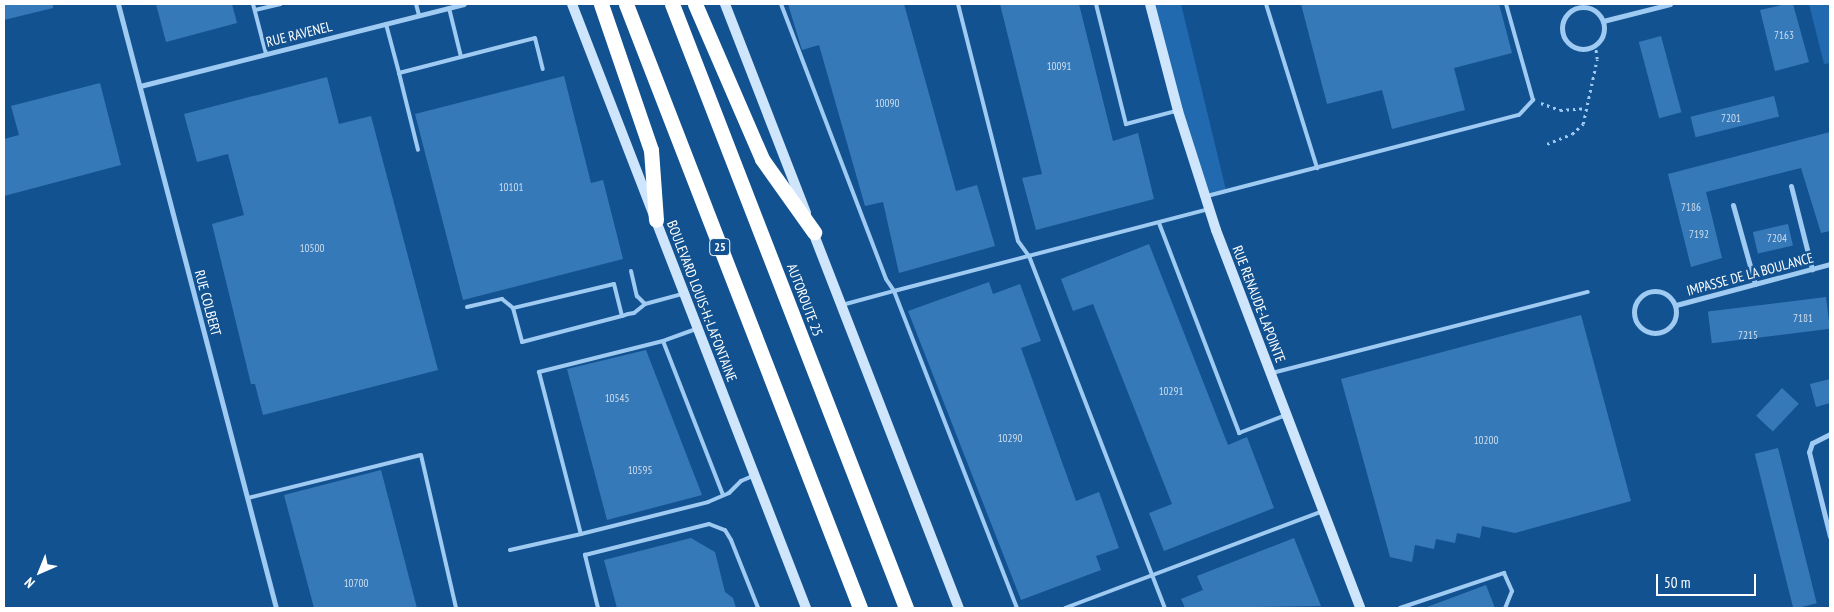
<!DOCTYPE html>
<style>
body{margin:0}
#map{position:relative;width:1834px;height:612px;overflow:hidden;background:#135291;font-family:"PT Sans Narrow",sans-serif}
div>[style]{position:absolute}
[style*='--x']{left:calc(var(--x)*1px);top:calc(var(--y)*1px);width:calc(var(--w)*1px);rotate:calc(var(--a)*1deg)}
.green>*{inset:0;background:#216aaf}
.building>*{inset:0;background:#3679b9;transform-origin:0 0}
.path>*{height:2.5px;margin-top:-1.25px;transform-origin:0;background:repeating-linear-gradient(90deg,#9fcaf2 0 2.5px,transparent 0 6.5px)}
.lane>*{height:4px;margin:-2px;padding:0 2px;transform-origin:2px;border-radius:2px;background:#9fcaf2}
.street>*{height:5px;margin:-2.5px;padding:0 2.5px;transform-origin:2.5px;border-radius:2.5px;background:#9fcaf2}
.street>.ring{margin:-2.5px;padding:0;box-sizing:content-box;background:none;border:5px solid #9fcaf2;border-radius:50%}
.secondary>*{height:10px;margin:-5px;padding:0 5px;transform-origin:5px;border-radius:5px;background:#cee5fc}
.highway>*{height:15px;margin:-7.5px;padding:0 7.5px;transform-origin:7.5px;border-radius:7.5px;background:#fff}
span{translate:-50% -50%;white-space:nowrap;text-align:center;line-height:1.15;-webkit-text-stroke:5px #135291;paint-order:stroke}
.number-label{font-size:11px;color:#cddeee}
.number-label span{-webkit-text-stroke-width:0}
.shield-label span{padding:1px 4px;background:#135291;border:1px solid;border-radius:4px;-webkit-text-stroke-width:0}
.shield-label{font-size:12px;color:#fff;font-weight:700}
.street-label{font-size:14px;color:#fff}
.frame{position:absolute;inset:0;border:5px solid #fff;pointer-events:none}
.north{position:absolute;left:15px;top:547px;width:50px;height:50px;-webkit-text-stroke:4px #135291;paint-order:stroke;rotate:224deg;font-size:14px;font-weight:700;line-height:20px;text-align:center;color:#fff}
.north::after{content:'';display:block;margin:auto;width:18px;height:22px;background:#fff;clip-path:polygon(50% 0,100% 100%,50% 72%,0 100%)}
.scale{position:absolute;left:1656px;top:574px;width:100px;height:22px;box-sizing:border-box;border:2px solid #fff;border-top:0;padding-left:6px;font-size:15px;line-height:18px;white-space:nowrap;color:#fff;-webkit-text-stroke:4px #135291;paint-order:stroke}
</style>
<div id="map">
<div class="green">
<i style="clip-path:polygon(1149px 4px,1181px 4px,1226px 190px,1205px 197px)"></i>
<i style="clip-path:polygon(1809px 4px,1830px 4px,1830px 63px,1824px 64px)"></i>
</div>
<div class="building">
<i style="clip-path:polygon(4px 4px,53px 4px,53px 8px,4px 20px)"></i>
<i style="clip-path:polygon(156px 4px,232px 4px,237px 23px,166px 42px)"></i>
<i style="clip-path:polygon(788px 4px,904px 4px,956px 191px,977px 185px,995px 246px,899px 273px,883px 202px,865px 206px,819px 45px,802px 50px)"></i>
<i style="clip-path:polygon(1000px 4px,1079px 4px,1113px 141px,1138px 133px,1154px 199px,1036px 230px,1022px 178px,1042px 174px)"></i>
<i style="clip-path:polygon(1301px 4px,1499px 4px,1512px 53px,1454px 68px,1465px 110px,1392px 129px,1382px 90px,1327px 104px)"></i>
<i style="clip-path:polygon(1786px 4px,1793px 4px,1809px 62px,1775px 71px,1760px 10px)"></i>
<i style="left:1661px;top:36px;width:79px;height:23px;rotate:75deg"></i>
<i style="clip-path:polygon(564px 76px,591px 183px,603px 180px,623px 259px,463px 300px,415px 114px)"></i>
<i style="clip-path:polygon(327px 77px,339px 124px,371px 116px,438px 370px,263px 415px,255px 384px,251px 384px,212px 224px,244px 215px,228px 154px,197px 162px,184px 114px)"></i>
<i style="clip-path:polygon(100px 83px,121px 165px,4px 196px,4px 139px,19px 135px,11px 106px)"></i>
<i style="left:1774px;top:96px;width:21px;height:86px;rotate:76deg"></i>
<i style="clip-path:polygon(1830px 132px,1830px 231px,1821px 233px,1801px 168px,1706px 192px,1722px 258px,1691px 267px,1668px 174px)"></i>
<i style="left:1788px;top:224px;width:22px;height:36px;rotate:77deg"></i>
<i style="clip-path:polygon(1149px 244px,1228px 445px,1247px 437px,1274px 508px,1164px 551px,1149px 513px,1172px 504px,1093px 304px,1073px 311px,1061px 279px)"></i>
<i style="clip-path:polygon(989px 282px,993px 294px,1020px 284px,1041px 341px,1021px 348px,1076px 501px,1099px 492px,1119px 548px,1096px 556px,1101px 570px,1021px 600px,908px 311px)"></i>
<i style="left:1826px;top:297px;width:32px;height:119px;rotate:83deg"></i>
<i style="clip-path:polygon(1581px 315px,1631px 501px,1515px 533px,1482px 526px,1480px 538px,1457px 533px,1455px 543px,1436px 539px,1434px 549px,1415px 545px,1412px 562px,1390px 557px,1341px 379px)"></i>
<i style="clip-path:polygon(646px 350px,702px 495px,607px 520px,567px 369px)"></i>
<i style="clip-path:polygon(1830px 379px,1830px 403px,1816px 407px,1810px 384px)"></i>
<i style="left:1782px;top:388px;width:23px;height:38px;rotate:43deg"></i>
<i style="left:1778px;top:448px;width:160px;height:24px;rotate:76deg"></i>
<i style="clip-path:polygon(381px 470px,417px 608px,314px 608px,284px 495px)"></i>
<i style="clip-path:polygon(691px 538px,715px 552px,725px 592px,733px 598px,736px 608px,617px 608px,604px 560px)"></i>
<i style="clip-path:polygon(1294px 538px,1321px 606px,1185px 608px,1181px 599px,1203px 590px,1197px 576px)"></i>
<i style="clip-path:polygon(1486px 585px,1495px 608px,1427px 608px,1427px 607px)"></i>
</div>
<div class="path">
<i style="--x:1541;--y:103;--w:20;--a:20"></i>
<i style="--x:1560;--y:110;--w:26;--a:-4"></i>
<i style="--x:1547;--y:144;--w:27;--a:-22"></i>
<i style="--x:1572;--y:134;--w:15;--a:-42"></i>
<i style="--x:1583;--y:124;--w:66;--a:-77.8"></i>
<i style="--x:1597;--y:59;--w:14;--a:-98"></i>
</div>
<div class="lane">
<i style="--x:253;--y:4;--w:52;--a:75.4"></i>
<i style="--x:416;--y:4;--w:11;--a:75"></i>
<i style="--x:781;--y:4;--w:294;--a:69.1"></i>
<i style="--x:886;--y:279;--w:14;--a:56"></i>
<i style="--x:894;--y:291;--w:325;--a:-14.6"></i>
<i style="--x:958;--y:4;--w:244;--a:75.8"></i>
<i style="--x:1018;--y:241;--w:19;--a:54"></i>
<i style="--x:1029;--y:256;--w:377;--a:68.9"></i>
<i style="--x:1096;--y:4;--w:124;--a:76"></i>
<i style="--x:1126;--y:124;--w:52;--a:-14.6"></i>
<i style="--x:1266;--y:4;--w:172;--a:72.7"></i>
<i style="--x:449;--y:8;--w:50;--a:76.2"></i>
<i style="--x:461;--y:57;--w:76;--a:-14.4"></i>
<i style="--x:535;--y:38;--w:32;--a:76"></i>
<i style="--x:255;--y:10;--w:26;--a:-13"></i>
<i style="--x:386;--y:24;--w:51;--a:75.1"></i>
<i style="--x:399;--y:73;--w:64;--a:-14.5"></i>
<i style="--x:399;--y:73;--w:79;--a:76.1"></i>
<i style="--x:1207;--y:196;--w:322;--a:-14.6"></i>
<i style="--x:1519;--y:115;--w:21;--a:-47"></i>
<i style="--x:1533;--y:100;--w:100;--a:-105.7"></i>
<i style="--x:1159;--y:223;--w:225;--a:69.1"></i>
<i style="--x:1239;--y:433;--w:50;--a:-21"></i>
<i style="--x:631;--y:271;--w:26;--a:77"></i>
<i style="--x:637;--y:296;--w:11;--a:45"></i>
<i style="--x:842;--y:305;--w:54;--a:-15.1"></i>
<i style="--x:894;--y:291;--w:340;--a:68.8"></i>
<i style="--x:467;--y:307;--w:36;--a:-13"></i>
<i style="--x:502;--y:299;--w:14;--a:39"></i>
<i style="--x:622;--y:316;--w:33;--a:-104"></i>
<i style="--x:614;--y:284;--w:104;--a:166.6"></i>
<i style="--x:513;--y:308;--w:35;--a:75"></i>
<i style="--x:522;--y:342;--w:103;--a:-14.6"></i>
<i style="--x:622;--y:316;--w:6;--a:-18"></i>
<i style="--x:628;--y:314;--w:6;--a:-9"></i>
<i style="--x:634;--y:313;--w:14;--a:-39"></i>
<i style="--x:645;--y:304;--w:39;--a:-15"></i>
<i style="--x:696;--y:329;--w:35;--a:160"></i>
<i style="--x:663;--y:341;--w:128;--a:166"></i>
<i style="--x:539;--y:372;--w:167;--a:75.5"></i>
<i style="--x:581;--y:534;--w:131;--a:-14.1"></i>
<i style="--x:708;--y:502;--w:23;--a:-23"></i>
<i style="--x:729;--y:493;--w:17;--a:-45"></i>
<i style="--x:741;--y:481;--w:13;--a:-23"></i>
<i style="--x:663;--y:341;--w:165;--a:68.7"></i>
<i style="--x:1272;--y:373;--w:326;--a:-14.4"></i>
<i style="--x:248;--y:498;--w:178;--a:-14"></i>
<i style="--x:421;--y:455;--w:157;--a:77.1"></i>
<i style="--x:510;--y:550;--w:73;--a:-12.7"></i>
<i style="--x:598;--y:608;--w:55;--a:-103.8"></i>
<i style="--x:585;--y:555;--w:128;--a:-14"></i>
<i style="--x:709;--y:524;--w:17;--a:21"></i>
<i style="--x:725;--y:530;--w:12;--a:59"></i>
<i style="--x:731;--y:540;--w:73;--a:68.3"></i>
<i style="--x:1065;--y:608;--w:276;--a:-20.6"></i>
<i style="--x:1400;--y:608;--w:110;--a:-18.6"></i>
<i style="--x:1504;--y:573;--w:20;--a:66"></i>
<i style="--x:1512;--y:591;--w:18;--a:112"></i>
</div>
<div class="street">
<i style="--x:118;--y:4;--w:624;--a:75.34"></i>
<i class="ring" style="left:1562px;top:7px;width:37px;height:37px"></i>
<i style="--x:1603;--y:21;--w:69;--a:-14.2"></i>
<i style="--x:140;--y:86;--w:334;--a:-14.2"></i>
<i style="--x:1791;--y:186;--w:86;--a:75.8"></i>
<i style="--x:1733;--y:205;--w:82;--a:74.4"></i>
<i class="ring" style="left:1634px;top:291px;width:37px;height:37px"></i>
<i style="--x:1676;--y:305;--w:159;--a:-14.9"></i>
<i style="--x:1830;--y:434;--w:20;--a:153"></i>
<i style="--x:1812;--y:443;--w:9;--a:108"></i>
<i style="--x:1809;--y:452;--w:87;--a:76"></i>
</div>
<div class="secondary">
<i style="--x:572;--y:4;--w:648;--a:68.82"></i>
<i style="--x:725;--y:4;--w:224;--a:68.8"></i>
<i style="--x:1150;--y:4;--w:111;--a:75.3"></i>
<i style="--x:1178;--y:111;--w:125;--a:72.3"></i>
<i style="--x:1216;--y:230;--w:404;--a:69.1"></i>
<i style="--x:811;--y:227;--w:409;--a:68.8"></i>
</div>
<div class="highway">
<i style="--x:601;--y:4;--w:154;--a:71.1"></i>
<i style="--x:651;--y:150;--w:70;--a:85.9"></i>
<i style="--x:626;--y:4;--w:648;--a:68.82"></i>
<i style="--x:672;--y:4;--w:648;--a:68.82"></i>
<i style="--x:695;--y:4;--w:169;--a:66.6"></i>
<i style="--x:762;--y:159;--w:90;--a:54.5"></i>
</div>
<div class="number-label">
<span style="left:1784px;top:35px">7163</span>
<span style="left:1059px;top:66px">10091</span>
<span style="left:887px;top:103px">10090</span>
<span style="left:1731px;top:118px">7201</span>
<span style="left:511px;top:187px">10101</span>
<span style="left:1691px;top:207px">7186</span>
<span style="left:1699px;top:234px">7192</span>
<span style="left:1777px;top:238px">7204</span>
<span style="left:312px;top:248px">10500</span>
<span style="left:1803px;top:318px">7181</span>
<span style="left:1748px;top:335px">7215</span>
<span style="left:1171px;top:391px">10291</span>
<span style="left:617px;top:398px">10545</span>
<span style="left:1010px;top:438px">10290</span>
<span style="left:1486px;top:440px">10200</span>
<span style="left:640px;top:470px">10595</span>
<span style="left:356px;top:583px">10700</span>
</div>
<div class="shield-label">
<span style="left:720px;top:247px">25</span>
</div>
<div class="street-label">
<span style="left:299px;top:34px;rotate:-14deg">RUE RAVENEL</span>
<span style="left:1750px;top:274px;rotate:-15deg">IMPASSE DE LA BOULANCE</span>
<span style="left:805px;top:300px;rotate:69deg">AUTOROUTE 25</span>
<span style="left:702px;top:301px;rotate:69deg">BOULEVARD LOUIS-H.-LAFONTAINE</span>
<span style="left:208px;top:303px;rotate:75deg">RUE COLBERT</span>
<span style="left:1259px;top:304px;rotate:69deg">RUE RENAUDE-LAPOINTE</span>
</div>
<div class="frame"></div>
<div class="north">N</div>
<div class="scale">50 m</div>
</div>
